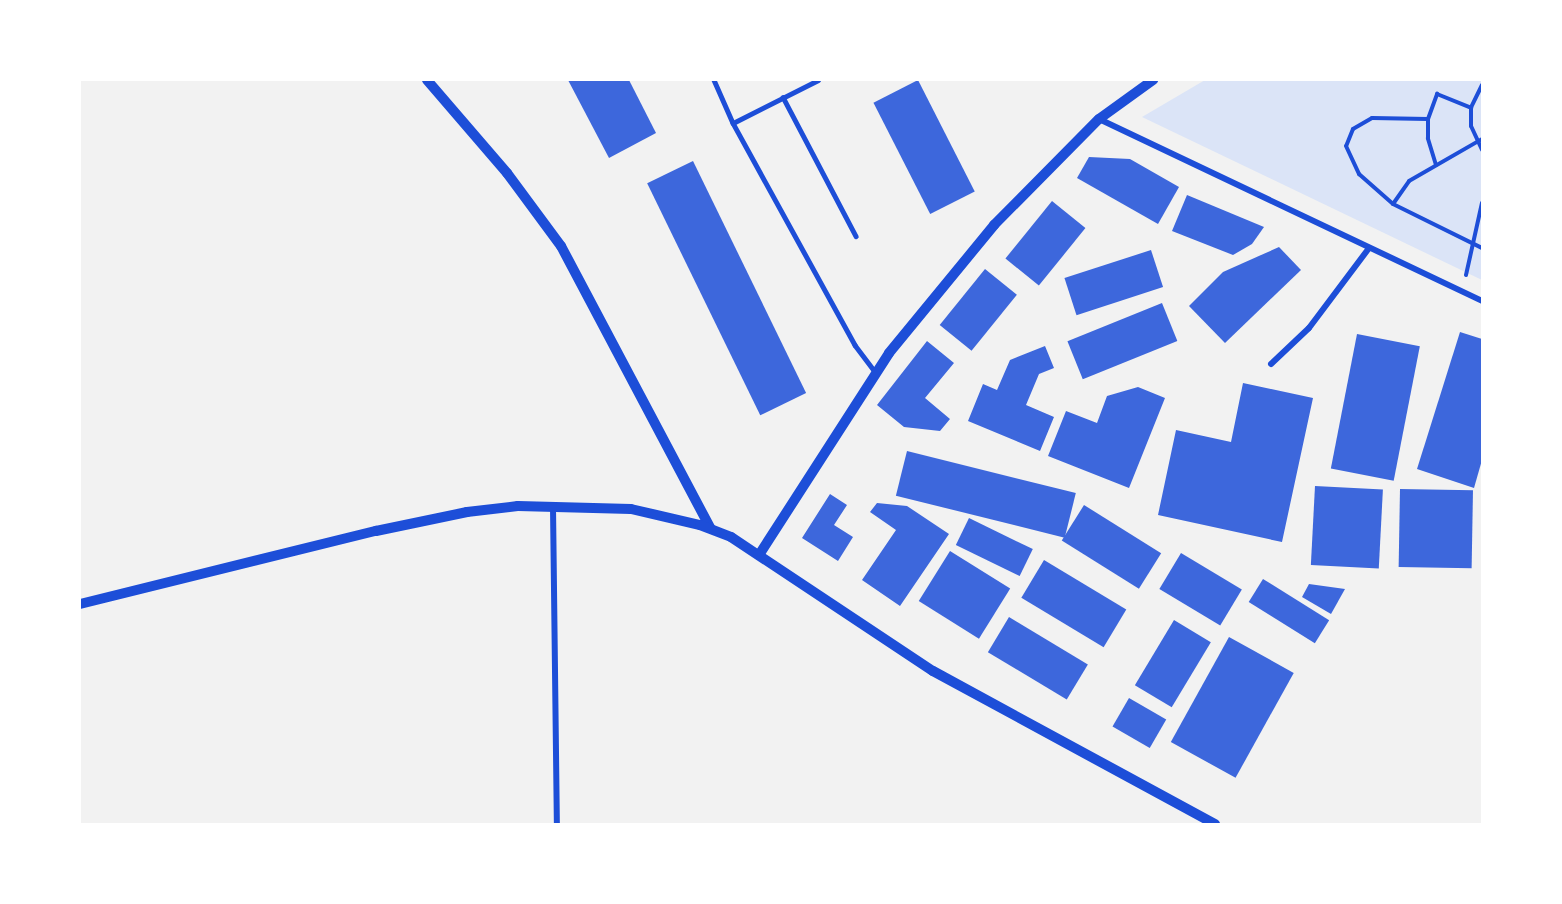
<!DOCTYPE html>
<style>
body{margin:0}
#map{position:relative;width:1562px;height:904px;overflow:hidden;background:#f2f2f2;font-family:Figtree,sans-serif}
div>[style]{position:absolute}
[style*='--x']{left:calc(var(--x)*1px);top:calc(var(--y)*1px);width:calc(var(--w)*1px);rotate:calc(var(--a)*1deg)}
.green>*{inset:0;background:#dbe4f7}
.building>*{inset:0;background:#3d67dc;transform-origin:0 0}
.path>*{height:4px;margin:-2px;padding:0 2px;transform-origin:2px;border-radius:2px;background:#1d4ed8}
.service>*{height:4.5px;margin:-2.25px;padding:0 2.25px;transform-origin:2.25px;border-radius:2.25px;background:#1d4ed8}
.minor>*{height:6px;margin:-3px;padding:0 3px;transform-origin:3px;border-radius:3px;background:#1d4ed8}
.tertiary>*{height:10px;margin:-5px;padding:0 5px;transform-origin:5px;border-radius:5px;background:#1d4ed8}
span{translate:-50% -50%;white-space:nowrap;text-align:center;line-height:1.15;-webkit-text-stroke:5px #fff;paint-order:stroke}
.frame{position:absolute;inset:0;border:81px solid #fff;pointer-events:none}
</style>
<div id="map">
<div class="green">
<i style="clip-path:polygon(1205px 80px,1482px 80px,1482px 280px,1142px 117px)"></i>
</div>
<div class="building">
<i style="clip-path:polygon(568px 80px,629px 80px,656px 133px,609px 158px)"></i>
<i style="left:918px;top:80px;width:125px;height:50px;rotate:63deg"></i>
<i style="clip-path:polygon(1089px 157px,1130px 159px,1179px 187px,1158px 224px,1077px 178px)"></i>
<i style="left:693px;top:161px;width:258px;height:51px;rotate:64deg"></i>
<i style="clip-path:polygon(1187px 195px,1264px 227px,1252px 244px,1233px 255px,1172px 231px)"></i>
<i style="left:1052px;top:201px;width:43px;height:74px;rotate:39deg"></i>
<i style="clip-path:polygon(1279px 247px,1301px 270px,1225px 343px,1189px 306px,1223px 272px)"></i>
<i style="left:1151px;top:250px;width:39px;height:91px;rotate:72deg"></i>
<i style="left:985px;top:269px;width:41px;height:72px;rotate:39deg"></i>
<i style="left:1162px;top:303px;width:41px;height:102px;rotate:68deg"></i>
<i style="clip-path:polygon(1460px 332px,1482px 339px,1482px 460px,1474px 488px,1417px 469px)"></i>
<i style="left:1357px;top:334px;width:64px;height:137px;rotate:11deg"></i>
<i style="clip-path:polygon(927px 341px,954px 363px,925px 398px,950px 419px,940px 431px,904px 427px,877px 405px)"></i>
<i style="clip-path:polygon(1045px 346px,1054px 368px,1039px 374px,1026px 405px,1054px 417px,1040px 451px,968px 421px,983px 384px,997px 390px,1010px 360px)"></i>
<i style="clip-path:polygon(1243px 383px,1313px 398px,1282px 542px,1158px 515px,1176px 430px,1231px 442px)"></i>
<i style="clip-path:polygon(1138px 387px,1165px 398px,1129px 488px,1048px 456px,1066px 411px,1097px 423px,1107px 396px)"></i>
<i style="left:907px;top:451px;width:174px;height:46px;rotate:14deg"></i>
<i style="left:1315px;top:486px;width:68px;height:79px;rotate:3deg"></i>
<i style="left:1400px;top:489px;width:73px;height:78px;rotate:1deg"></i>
<i style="clip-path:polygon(830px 494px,847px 505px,834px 525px,853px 537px,838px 561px,802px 538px)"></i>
<i style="clip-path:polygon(877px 503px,907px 506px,949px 534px,900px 606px,862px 580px,896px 530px,870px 512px)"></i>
<i style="left:1084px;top:505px;width:91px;height:42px;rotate:32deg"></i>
<i style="left:969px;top:518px;width:71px;height:30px;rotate:26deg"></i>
<i style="left:950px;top:551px;width:71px;height:59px;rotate:32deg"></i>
<i style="left:1181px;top:553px;width:71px;height:42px;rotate:31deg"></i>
<i style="left:1044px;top:560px;width:96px;height:44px;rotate:31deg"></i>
<i style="left:1263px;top:579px;width:78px;height:27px;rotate:32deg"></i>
<i style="clip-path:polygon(1309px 584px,1345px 589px,1331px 614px,1302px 597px)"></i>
<i style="left:1009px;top:617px;width:92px;height:41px;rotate:31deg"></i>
<i style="left:1174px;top:620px;width:43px;height:76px;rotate:31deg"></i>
<i style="left:1229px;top:637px;width:74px;height:120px;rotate:29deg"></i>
<i style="left:1129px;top:698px;width:43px;height:33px;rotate:30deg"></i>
</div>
<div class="path">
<i style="--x:1482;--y:85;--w:25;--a:116"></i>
<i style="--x:1471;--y:108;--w:18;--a:90"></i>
<i style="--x:1471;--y:126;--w:26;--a:65"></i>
<i style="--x:1428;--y:119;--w:56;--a:-179"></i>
<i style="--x:1372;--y:118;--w:22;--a:150"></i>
<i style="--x:1353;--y:129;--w:18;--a:112"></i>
<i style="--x:1346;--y:146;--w:31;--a:65"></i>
<i style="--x:1359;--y:174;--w:45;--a:41.4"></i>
<i style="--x:1393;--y:204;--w:99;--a:26.3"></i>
<i style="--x:1436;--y:165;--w:28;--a:-107"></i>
<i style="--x:1428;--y:138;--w:19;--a:-90"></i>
<i style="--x:1428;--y:119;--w:27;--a:-70"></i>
<i style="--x:1437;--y:94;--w:37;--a:22"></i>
<i style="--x:1393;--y:204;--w:28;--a:-55"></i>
<i style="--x:1409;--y:181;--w:84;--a:-29.9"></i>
<i style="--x:1466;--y:275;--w:74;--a:-77.5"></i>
</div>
<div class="service">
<i style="--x:714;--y:80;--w:47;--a:66.2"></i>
<i style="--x:733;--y:123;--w:253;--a:61.2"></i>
<i style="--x:855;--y:345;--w:34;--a:53"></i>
<i style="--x:783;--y:97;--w:157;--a:62.3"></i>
<i style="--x:733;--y:123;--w:95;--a:-26.8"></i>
</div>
<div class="minor">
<i style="--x:1099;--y:119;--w:424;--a:25.4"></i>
<i style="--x:1271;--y:364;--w:52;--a:-43.5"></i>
<i style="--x:1309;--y:328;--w:100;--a:-53.1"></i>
<i style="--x:553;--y:507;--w:317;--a:89.3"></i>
</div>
<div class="tertiary">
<i style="--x:427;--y:80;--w:123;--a:49.3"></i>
<i style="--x:507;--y:173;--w:91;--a:53.5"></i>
<i style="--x:561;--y:246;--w:319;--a:62.1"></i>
<i style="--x:759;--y:555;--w:240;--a:-57.2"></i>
<i style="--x:889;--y:353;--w:166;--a:-50.6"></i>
<i style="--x:994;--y:225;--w:149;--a:-45.3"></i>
<i style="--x:1099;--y:119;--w:67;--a:-35.8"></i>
<i style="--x:80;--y:604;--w:305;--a:-13.9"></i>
<i style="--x:376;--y:531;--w:93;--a:-11.8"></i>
<i style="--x:467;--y:512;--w:51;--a:-6.7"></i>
<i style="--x:518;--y:506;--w:113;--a:1.5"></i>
<i style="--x:631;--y:509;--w:71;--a:13.1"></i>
<i style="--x:700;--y:525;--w:33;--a:21"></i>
<i style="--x:731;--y:537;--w:242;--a:33.6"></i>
<i style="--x:933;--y:671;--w:321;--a:28.5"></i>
</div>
<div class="frame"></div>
</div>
